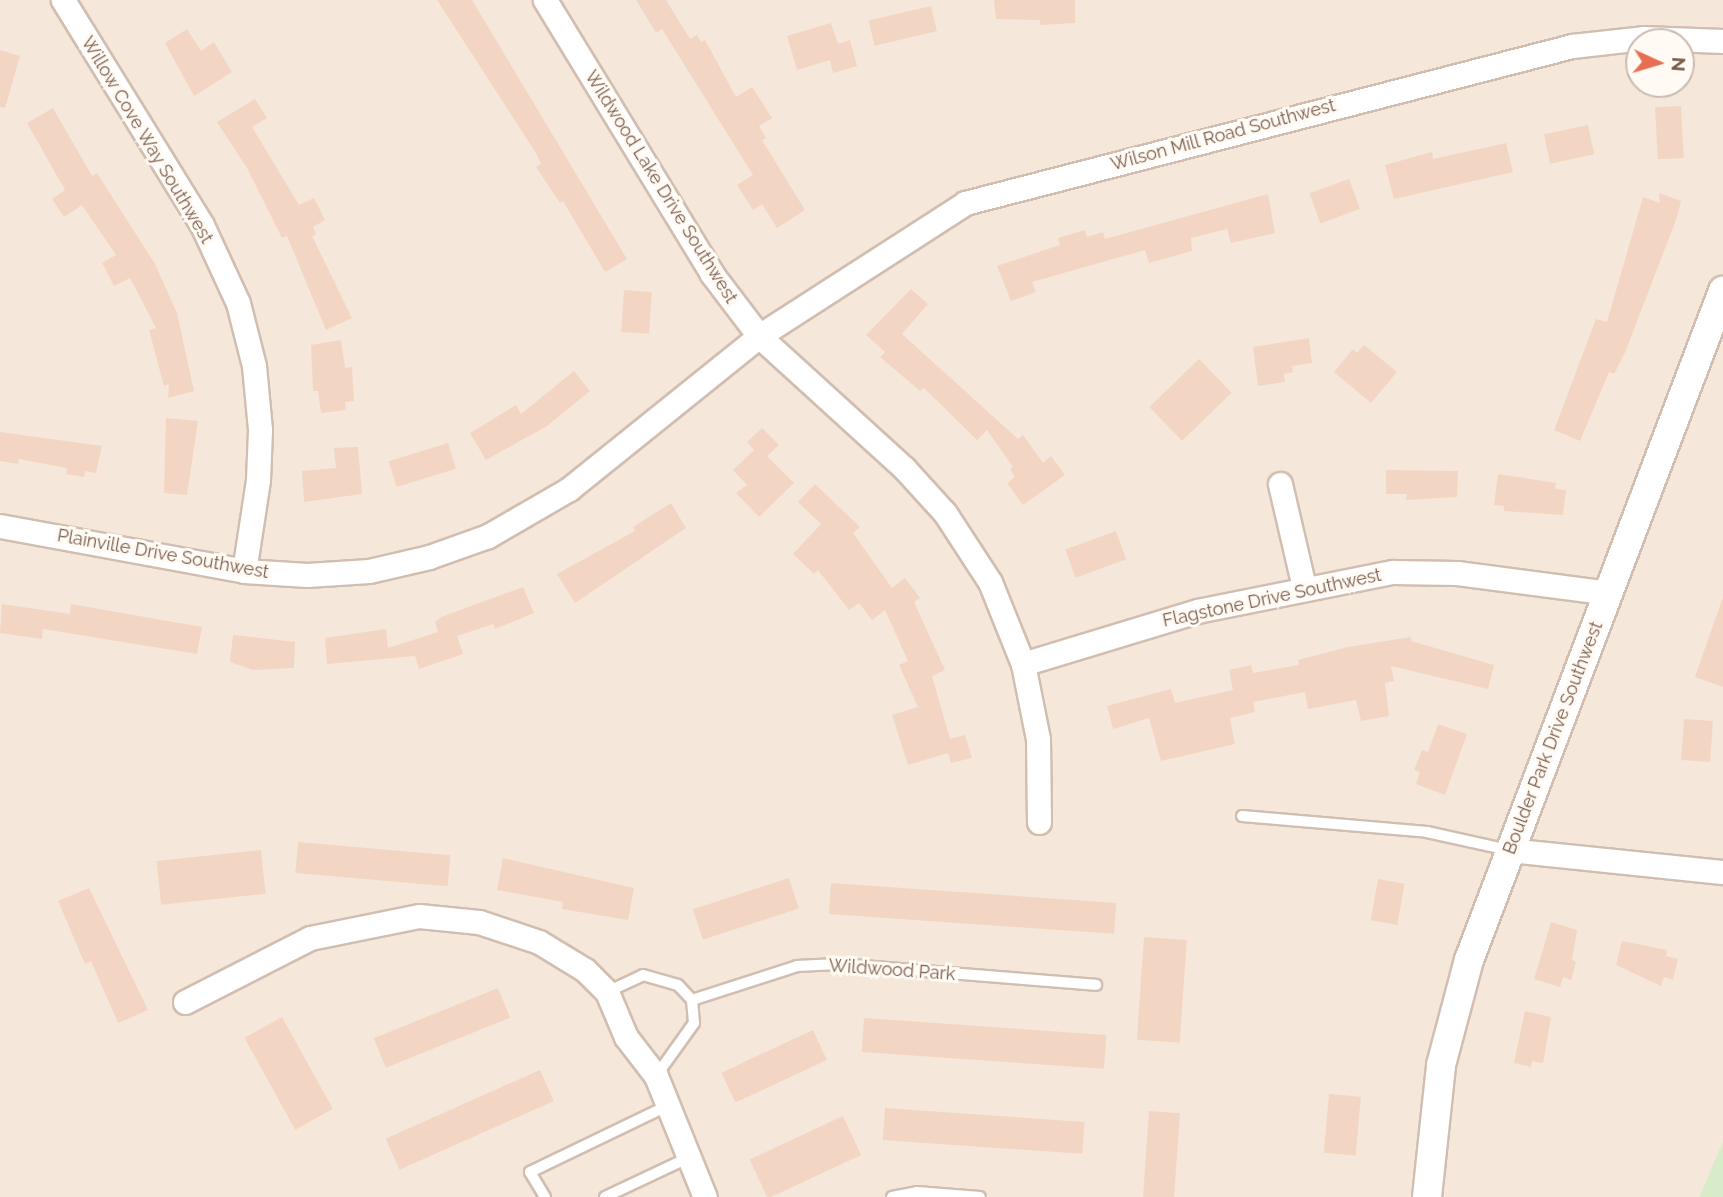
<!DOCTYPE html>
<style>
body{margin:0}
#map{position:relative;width:1723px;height:1197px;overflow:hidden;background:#fdf6ec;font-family:Raleway,sans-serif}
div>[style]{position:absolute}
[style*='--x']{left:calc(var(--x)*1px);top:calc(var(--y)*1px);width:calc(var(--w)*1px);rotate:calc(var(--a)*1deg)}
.residential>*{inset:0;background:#f5e8da}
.green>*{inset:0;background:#d8ecc9}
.building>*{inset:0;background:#f3d5c3;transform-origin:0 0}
.roads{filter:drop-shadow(2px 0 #d1beb0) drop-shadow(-2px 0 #d1beb0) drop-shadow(0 2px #d1beb0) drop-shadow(0 -2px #d1beb0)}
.service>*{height:10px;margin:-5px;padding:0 5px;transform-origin:5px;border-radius:5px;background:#fff}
.minor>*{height:23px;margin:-11.5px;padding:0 11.5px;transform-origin:11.5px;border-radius:11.5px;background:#fff}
.tertiary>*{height:28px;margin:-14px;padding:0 14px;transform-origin:14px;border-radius:14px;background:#fff}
span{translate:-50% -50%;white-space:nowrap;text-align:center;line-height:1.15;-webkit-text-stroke:6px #fffaf3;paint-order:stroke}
.street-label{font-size:18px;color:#7a5c4d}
.north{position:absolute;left:1625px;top:28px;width:70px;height:70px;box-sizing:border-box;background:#fffaf3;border:2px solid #cabbb1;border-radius:50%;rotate:94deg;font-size:19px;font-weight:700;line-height:28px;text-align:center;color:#7a5c4d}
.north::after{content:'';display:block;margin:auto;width:24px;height:32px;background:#e76f51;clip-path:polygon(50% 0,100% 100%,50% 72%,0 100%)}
</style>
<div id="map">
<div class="residential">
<i style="clip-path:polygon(evenodd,0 0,1723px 0,1723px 1141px,1699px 1197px,0 1197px,0 0,1639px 42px,1681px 42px,1681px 84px,1639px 84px,1639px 42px)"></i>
</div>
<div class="green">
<i style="clip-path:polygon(1723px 1141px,1723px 1197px,1699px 1197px)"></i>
</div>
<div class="building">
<i style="clip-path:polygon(437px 0,472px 0,627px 259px,605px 272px,563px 201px,560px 203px,536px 167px,541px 164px,536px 153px)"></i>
<i style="clip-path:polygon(636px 0,666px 0,690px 39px,697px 35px,701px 42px,705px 40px,736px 97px,752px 87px,772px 118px,759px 126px,766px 138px,762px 140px,805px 210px,777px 228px,762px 204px,753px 210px,737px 185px,753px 175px,662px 29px,656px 33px)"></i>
<i style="clip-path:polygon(994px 0,1075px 0,1075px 23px,1040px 25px,1040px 20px,996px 19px)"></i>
<i style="left:931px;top:6px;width:26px;height:64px;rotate:77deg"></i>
<i style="clip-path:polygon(831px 23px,838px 44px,850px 40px,857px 66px,833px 73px,830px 60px,797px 70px,787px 36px)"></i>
<i style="clip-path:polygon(187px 29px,201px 51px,214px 42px,232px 72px,194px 96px,165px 43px)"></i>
<i style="clip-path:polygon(0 50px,20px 56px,5px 108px,0 107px)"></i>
<i style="clip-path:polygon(255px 99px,267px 118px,252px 127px,299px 205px,314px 198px,325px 220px,313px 227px,316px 234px,312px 236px,352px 318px,326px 330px,287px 236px,282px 238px,247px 168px,217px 122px)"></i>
<i style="left:1681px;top:106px;width:52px;height:26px;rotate:87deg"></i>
<i style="clip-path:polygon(53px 108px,92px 176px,97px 173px,155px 264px,177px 313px,194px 391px,168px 398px,169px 384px,164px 386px,149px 330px,156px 328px,130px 278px,114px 286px,102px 263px,116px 255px,82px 205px,64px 217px,52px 199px,65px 190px,27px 123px)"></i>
<i style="left:1588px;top:125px;width:30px;height:45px;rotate:78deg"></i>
<i style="clip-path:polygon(1506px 143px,1513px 172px,1394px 199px,1385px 165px,1432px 152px,1433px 159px)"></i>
<i style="left:1349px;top:179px;width:32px;height:42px;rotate:70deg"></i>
<i style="clip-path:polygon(1659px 193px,1681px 201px,1677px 217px,1625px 353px,1614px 374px,1609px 372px,1580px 441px,1554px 430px,1596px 319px,1607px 322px,1643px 197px,1660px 203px)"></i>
<i style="clip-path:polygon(1268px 194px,1275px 233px,1231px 243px,1227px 229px,1191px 238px,1192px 251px,1149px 263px,1145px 250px,1032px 282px,1036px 292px,1011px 301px,997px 266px,1060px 245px,1058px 238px,1085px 230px,1087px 237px,1103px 232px,1105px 239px)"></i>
<i style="clip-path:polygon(911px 289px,928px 304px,902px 334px,1018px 439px,1023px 435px,1043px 463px,1051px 456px,1065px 475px,1023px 505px,1007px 483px,1015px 477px,1010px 469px,1013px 467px,987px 430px,977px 440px,924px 388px,920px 391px,880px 357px,885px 352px,866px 335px)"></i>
<i style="left:624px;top:290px;width:28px;height:42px;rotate:4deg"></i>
<i style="clip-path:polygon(1309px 338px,1312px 363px,1292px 366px,1293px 372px,1284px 374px,1285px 382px,1258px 386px,1253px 347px)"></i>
<i style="clip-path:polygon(341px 340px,345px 368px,352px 367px,354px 401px,345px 402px,346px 410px,321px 413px,318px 391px,313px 391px,311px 345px)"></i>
<i style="clip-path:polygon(1364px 345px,1397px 372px,1371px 403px,1334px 372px,1353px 349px,1357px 353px)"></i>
<i style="left:1199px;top:359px;width:47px;height:69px;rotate:46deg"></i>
<i style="clip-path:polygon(574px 371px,590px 391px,547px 426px,486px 460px,470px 433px,516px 405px,521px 414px)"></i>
<i style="clip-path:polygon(166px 418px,198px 421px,187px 495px,164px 493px)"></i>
<i style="clip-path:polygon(762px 428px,779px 445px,767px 456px,794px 483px,759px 517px,736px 493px,747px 485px,733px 470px,754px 450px,747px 442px)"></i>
<i style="clip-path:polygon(0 432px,102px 446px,96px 473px,85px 471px,84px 477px,66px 474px,67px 468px,19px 459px,18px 464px,0 461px)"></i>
<i style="left:448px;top:443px;width:27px;height:62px;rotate:73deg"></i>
<i style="clip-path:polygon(358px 447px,362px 494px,304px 502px,302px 471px,336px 468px,334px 448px)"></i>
<i style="clip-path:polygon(1386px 470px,1458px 471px,1457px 497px,1406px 500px,1407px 494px,1386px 494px)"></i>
<i style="clip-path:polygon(1498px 474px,1556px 483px,1555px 489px,1566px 490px,1563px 515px,1504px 511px,1504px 506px,1494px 505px)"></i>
<i style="clip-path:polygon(815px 484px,860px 527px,853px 533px,892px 588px,905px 578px,920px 598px,914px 602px,945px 670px,932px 676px,950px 739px,965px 735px,972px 758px,951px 763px,948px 753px,908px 765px,892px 715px,918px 707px,899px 665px,908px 661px,885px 610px,872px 620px,859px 603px,849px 610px,818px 570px,814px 574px,793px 554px,821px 524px,798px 502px)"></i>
<i style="clip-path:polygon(671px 503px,686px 528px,575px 603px,557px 574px,635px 531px,633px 527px)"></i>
<i style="left:1116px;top:531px;width:30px;height:54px;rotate:70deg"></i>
<i style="clip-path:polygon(523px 587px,534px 613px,495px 629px,493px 624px,457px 636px,463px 654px,419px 669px,415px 656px,327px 664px,325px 638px,386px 629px,388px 648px,438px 632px,435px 622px,441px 617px)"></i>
<i style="clip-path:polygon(1723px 597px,1723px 687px,1695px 677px)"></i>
<i style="clip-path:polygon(2px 604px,70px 614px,71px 604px,202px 627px,197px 654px,43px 629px,42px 639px,0 633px)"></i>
<i style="clip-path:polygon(233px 635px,295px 642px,294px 668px,253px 670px,230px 662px)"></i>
<i style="clip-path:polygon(1411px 637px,1411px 641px,1494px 665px,1488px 689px,1391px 666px,1394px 681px,1385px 683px,1389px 716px,1361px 721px,1356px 700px,1308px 709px,1305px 692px,1253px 702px,1255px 712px,1230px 718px,1235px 744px,1161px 761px,1149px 718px,1113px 729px,1107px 706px,1171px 689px,1175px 703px,1233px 690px,1229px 670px,1251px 665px,1253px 673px,1299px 665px,1298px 660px,1348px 647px)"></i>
<i style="left:1684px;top:719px;width:29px;height:41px;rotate:4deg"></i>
<i style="clip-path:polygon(1438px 724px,1467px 734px,1445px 795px,1416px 784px,1420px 772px,1414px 770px,1422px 750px,1428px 752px)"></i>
<i style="left:298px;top:842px;width:153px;height:31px;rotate:5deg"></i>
<i style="left:261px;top:850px;width:44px;height:105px;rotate:84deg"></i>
<i style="clip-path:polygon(503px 858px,634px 888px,628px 920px,562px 909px,563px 902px,497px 890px)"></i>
<i style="left:789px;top:878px;width:32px;height:101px;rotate:72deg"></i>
<i style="left:1378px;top:879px;width:27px;height:42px;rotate:10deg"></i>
<i style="left:831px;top:883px;width:286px;height:31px;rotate:4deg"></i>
<i style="clip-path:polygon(89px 888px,148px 1010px,118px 1023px,91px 961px,85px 964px,58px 901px)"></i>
<i style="clip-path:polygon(1551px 922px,1577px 930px,1572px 960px,1576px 962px,1571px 980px,1563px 977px,1560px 987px,1534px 979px)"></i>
<i style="left:1144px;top:937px;width:43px;height:103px;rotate:4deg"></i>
<i style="clip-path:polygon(1622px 941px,1667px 950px,1666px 956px,1678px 959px,1673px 980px,1664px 977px,1661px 986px,1616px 965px)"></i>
<i style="left:498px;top:988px;width:32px;height:134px;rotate:68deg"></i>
<i style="clip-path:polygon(1525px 1011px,1551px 1017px,1543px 1063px,1532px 1061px,1531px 1067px,1514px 1063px)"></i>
<i style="left:282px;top:1017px;width:105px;height:43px;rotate:61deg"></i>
<i style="left:864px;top:1018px;width:243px;height:34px;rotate:4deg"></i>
<i style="left:813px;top:1030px;width:33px;height:101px;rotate:65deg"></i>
<i style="left:540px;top:1070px;width:34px;height:169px;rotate:66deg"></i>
<i style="left:1329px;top:1094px;width:32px;height:59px;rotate:5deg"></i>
<i style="left:885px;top:1108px;width:200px;height:32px;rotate:4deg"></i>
<i style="left:1149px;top:1111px;width:31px;height:86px;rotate:4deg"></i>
<i style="left:843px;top:1116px;width:43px;height:103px;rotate:65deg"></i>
</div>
<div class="roads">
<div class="service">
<i style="--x:1242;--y:816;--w:186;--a:4.9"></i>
<i style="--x:1427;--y:832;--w:84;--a:12.4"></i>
<i style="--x:607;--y:992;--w:40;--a:-25"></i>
<i style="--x:643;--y:975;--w:36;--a:16"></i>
<i style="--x:678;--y:985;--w:21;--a:47"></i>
<i style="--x:692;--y:1000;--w:23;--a:85"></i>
<i style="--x:694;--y:1023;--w:65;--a:125.6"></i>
<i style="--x:692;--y:1000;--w:110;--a:-17.9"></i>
<i style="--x:797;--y:966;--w:40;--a:-2.9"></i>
<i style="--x:837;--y:964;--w:260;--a:4.6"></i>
<i style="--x:545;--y:1197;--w:29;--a:-121"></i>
<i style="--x:530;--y:1172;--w:152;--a:-25.7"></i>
<i style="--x:605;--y:1197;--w:92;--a:-25.2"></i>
<i style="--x:892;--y:1197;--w:25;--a:-11"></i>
<i style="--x:917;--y:1192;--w:63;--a:4.5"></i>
</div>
<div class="minor">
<i style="--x:63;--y:0;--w:264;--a:58.3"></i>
<i style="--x:202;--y:225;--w:86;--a:65.2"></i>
<i style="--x:238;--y:303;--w:65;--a:75.7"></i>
<i style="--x:254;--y:366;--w:64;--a:84.6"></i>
<i style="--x:260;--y:430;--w:50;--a:92.3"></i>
<i style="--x:258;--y:480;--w:92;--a:98.7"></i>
<i style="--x:545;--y:0;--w:321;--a:58.6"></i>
<i style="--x:712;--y:274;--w:78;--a:52.8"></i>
<i style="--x:759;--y:336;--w:196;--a:42.3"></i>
<i style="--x:904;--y:468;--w:61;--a:47.7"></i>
<i style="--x:945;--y:513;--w:82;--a:56.9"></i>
<i style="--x:990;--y:582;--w:88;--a:68.1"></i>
<i style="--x:1023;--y:664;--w:76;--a:78.7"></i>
<i style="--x:1038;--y:739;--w:83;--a:89.3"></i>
<i style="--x:1280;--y:484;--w:106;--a:76.9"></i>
<i style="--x:0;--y:526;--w:248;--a:10.4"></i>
<i style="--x:244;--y:571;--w:63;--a:3.6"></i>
<i style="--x:307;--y:575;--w:62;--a:-3.7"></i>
<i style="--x:369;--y:571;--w:62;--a:-13.1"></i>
<i style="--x:429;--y:557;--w:63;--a:-19.6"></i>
<i style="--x:488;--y:536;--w:94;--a:-30.1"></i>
<i style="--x:569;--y:489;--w:244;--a:-38.8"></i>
<i style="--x:759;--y:336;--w:245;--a:-32.8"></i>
<i style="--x:965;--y:203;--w:627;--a:-14.5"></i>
<i style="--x:1572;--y:46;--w:71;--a:-6.4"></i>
<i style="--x:1643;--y:38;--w:80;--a:2.1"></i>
<i style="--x:1023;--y:664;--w:182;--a:-16.9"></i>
<i style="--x:1197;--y:611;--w:200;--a:-11.3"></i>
<i style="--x:1393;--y:572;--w:64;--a:0.9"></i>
<i style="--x:1457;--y:573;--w:153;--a:7.5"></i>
<i style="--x:1509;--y:850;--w:215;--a:5.9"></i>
<i style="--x:185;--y:1002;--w:140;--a:-27.1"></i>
<i style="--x:310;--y:938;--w:111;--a:-11.4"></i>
<i style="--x:419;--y:916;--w:60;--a:5.7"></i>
<i style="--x:479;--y:922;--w:63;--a:18.4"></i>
<i style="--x:539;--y:942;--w:54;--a:31.3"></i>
<i style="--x:585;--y:970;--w:31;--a:45"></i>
<i style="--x:607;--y:992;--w:49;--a:67.1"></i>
<i style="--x:626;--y:1037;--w:49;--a:52.4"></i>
<i style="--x:656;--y:1076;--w:131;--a:68"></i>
</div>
<div class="tertiary">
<i style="--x:1427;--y:1197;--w:133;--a:-83.9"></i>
<i style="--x:1441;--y:1065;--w:109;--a:-75.1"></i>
<i style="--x:1469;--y:960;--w:716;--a:-69.21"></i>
</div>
</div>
<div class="street-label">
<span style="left:1223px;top:135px;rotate:-15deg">Wilson Mill Road Southwest</span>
<span style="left:147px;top:140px;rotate:59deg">Willow Cove Way Southwest</span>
<span style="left:661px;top:187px;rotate:58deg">Wildwood Lake Drive Southwest</span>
<span style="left:163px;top:554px;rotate:10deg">Plainville Drive Southwest</span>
<span style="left:1272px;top:598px;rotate:-12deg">Flagstone Drive Southwest</span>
<span style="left:1553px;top:738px;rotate:-69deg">Boulder Park Drive Southwest</span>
<span style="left:892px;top:970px;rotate:4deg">Wildwood Park</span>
</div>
<div class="north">N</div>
</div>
